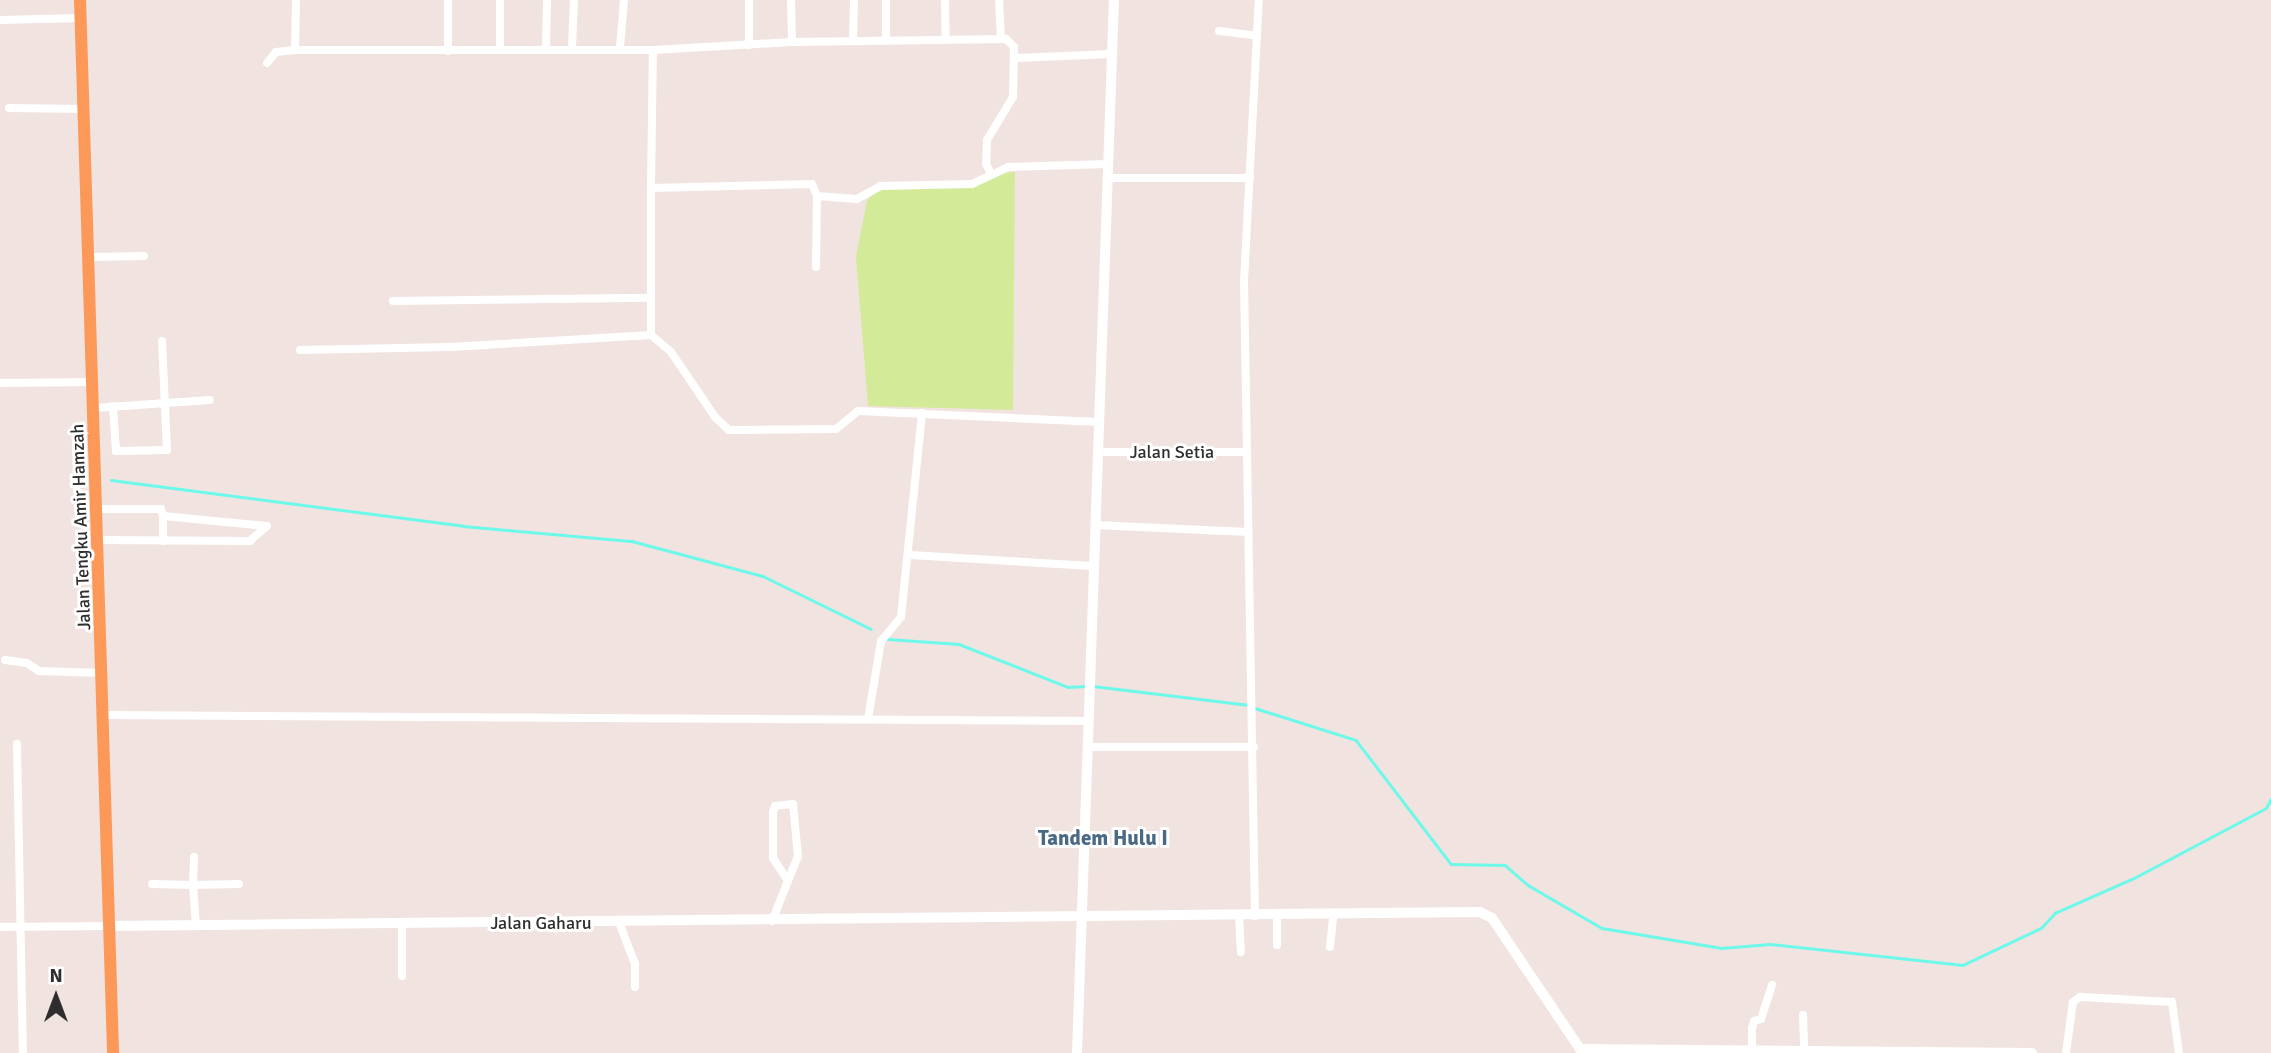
<!DOCTYPE html>
<style>
body{margin:0}
#map{position:relative;width:2271px;height:1053px;overflow:hidden;background:#f0e3e0;font-family:Signika,sans-serif}
div>[style]{position:absolute}
[style*='--x']{left:calc(var(--x)*1px);top:calc(var(--y)*1px);width:calc(var(--w)*1px);rotate:calc(var(--a)*1deg)}
.green>*{inset:0;background:#d3ea99}
.stream>*{height:2.5px;margin:-1.25px;padding:0 1.25px;transform-origin:1.25px;border-radius:1.25px;background:#6cf9ea}
.street>*{height:8px;margin:-4px;padding:0 4px;transform-origin:4px;border-radius:4px;background:#fff}
.secondary>*{height:10px;margin:-5px;padding:0 5px;transform-origin:5px;border-radius:5px;background:#fff}
.primary>*{height:12px;margin:-6px;padding:0 6px;transform-origin:6px;border-radius:6px;background:#fd9958}
span{translate:-50% -50%;white-space:nowrap;text-align:center;line-height:1.15;-webkit-text-stroke:6px #fff;paint-order:stroke}
.street-label{font-size:18px;color:#2e2e2e}
.quarter-label{font-size:21px;color:#496984;font-weight:700}
.north{position:absolute;left:21px;top:962px;width:70px;height:70px;-webkit-text-stroke:5px #fff;paint-order:stroke;rotate:0deg;font-size:19px;font-weight:700;line-height:28px;text-align:center;color:#2e2e2e}
.north::after{content:'';display:block;margin:auto;width:24px;height:32px;background:#2e2e2e;clip-path:polygon(50% 0,100% 100%,50% 72%,0 100%)}
</style>
<div id="map">
<div class="green">
<i style="clip-path:polygon(1015px 172px,1013px 410px,868px 406px,856px 257px,867px 201px,877px 190px,978px 185px,1001px 173px)"></i>
</div>
<div class="stream">
<i style="--x:111;--y:480;--w:355;--a:7.4"></i>
<i style="--x:463;--y:526;--w:170;--a:5.1"></i>
<i style="--x:632;--y:541;--w:136;--a:15"></i>
<i style="--x:763;--y:576;--w:120;--a:26.1"></i>
<i style="--x:888;--y:639;--w:71;--a:4"></i>
<i style="--x:959;--y:644;--w:117;--a:21.5"></i>
<i style="--x:1068;--y:687;--w:18;--a:-3"></i>
<i style="--x:1093;--y:686;--w:157;--a:6.9"></i>
<i style="--x:1255;--y:708;--w:106;--a:17.6"></i>
<i style="--x:1356;--y:740;--w:156;--a:52.5"></i>
<i style="--x:1451;--y:864;--w:54;--a:1.1"></i>
<i style="--x:1505;--y:865;--w:30;--a:41"></i>
<i style="--x:1528;--y:885;--w:86;--a:30.2"></i>
<i style="--x:1602;--y:928;--w:121;--a:9.5"></i>
<i style="--x:1721;--y:948;--w:49;--a:-4.7"></i>
<i style="--x:1770;--y:944;--w:194;--a:6.2"></i>
<i style="--x:1963;--y:965;--w:86;--a:-25.4"></i>
<i style="--x:2041;--y:928;--w:21;--a:-47"></i>
<i style="--x:2055;--y:913;--w:86;--a:-23.9"></i>
<i style="--x:2134;--y:878;--w:149;--a:-27.9"></i>
<i style="--x:2266;--y:808;--w:10;--a:-61"></i>
</div>
<div class="street">
<i style="--x:448;--y:0;--w:51;--a:90"></i>
<i style="--x:500;--y:0;--w:49;--a:90"></i>
<i style="--x:791;--y:0;--w:42;--a:88.6"></i>
<i style="--x:886;--y:0;--w:40;--a:90"></i>
<i style="--x:945;--y:0;--w:39;--a:89"></i>
<i style="--x:999;--y:0;--w:39;--a:87"></i>
<i style="--x:0;--y:20;--w:81;--a:-1.4"></i>
<i style="--x:1219;--y:31;--w:38;--a:7"></i>
<i style="--x:853;--y:41;--w:41;--a:-88.6"></i>
<i style="--x:749;--y:45;--w:45;--a:-90"></i>
<i style="--x:620;--y:47;--w:47;--a:-85.1"></i>
<i style="--x:572;--y:48;--w:48;--a:-87.6"></i>
<i style="--x:546;--y:49;--w:49;--a:-88.8"></i>
<i style="--x:295;--y:50;--w:50;--a:-88.9"></i>
<i style="--x:1015;--y:58;--w:97;--a:-2.4"></i>
<i style="--x:267;--y:63;--w:14;--a:-51"></i>
<i style="--x:276;--y:52;--w:19;--a:-6"></i>
<i style="--x:295;--y:50;--w:358;--a:0"></i>
<i style="--x:653;--y:50;--w:139;--a:-3.3"></i>
<i style="--x:792;--y:42;--w:214;--a:-0.8"></i>
<i style="--x:1006;--y:39;--w:11;--a:45"></i>
<i style="--x:1014;--y:47;--w:50;--a:91.1"></i>
<i style="--x:1013;--y:97;--w:50;--a:121.2"></i>
<i style="--x:987;--y:140;--w:24;--a:92"></i>
<i style="--x:986;--y:164;--w:11;--a:63"></i>
<i style="--x:9;--y:108;--w:75;--a:0.8"></i>
<i style="--x:1108;--y:178;--w:142;--a:0"></i>
<i style="--x:651;--y:188;--w:138;--a:-89.2"></i>
<i style="--x:817;--y:196;--w:40;--a:4.3"></i>
<i style="--x:857;--y:199;--w:26;--a:-29"></i>
<i style="--x:880;--y:186;--w:92;--a:-1.2"></i>
<i style="--x:972;--y:184;--w:40;--a:-25"></i>
<i style="--x:1008;--y:167;--w:99;--a:-1.7"></i>
<i style="--x:90;--y:257;--w:54;--a:-1.1"></i>
<i style="--x:393;--y:301;--w:257;--a:-0.7"></i>
<i style="--x:651;--y:335;--w:147;--a:-90"></i>
<i style="--x:651;--y:188;--w:161;--a:-1.4"></i>
<i style="--x:812;--y:184;--w:13;--a:67"></i>
<i style="--x:817;--y:196;--w:71;--a:90.8"></i>
<i style="--x:300;--y:350;--w:150;--a:-1.1"></i>
<i style="--x:450;--y:347;--w:201;--a:-3.4"></i>
<i style="--x:651;--y:335;--w:26;--a:40"></i>
<i style="--x:671;--y:352;--w:78;--a:55.9"></i>
<i style="--x:715;--y:417;--w:19;--a:43"></i>
<i style="--x:729;--y:430;--w:107;--a:-0.5"></i>
<i style="--x:836;--y:429;--w:28;--a:-39"></i>
<i style="--x:858;--y:411;--w:241;--a:2.6"></i>
<i style="--x:0;--y:383;--w:94;--a:-0.6"></i>
<i style="--x:113;--y:406;--w:45;--a:86.2"></i>
<i style="--x:116;--y:451;--w:51;--a:-1.1"></i>
<i style="--x:167;--y:450;--w:109;--a:-92.6"></i>
<i style="--x:95;--y:408;--w:115;--a:-4"></i>
<i style="--x:1098;--y:452;--w:148;--a:0"></i>
<i style="--x:99;--y:509;--w:62;--a:0"></i>
<i style="--x:161;--y:509;--w:7;--a:74"></i>
<i style="--x:163;--y:516;--w:104;--a:5.5"></i>
<i style="--x:267;--y:526;--w:23;--a:139"></i>
<i style="--x:250;--y:541;--w:151;--a:-179.6"></i>
<i style="--x:1095;--y:525;--w:153;--a:2.6"></i>
<i style="--x:163;--y:541;--w:25;--a:-90"></i>
<i style="--x:910;--y:555;--w:182;--a:3.5"></i>
<i style="--x:5;--y:660;--w:22;--a:8"></i>
<i style="--x:27;--y:663;--w:14;--a:34"></i>
<i style="--x:39;--y:671;--w:63;--a:1.8"></i>
<i style="--x:104;--y:715;--w:985;--a:0.35"></i>
<i style="--x:868;--y:719;--w:79;--a:-80.5"></i>
<i style="--x:881;--y:641;--w:31;--a:-50"></i>
<i style="--x:901;--y:617;--w:205;--a:-84.1"></i>
<i style="--x:17;--y:744;--w:309;--a:88.9"></i>
<i style="--x:1088;--y:747;--w:166;--a:0"></i>
<i style="--x:194;--y:857;--w:28;--a:92"></i>
<i style="--x:193;--y:885;--w:46;--a:-1.2"></i>
<i style="--x:152;--y:884;--w:41;--a:1.4"></i>
<i style="--x:193;--y:885;--w:41;--a:85.8"></i>
<i style="--x:1239;--y:916;--w:36;--a:87"></i>
<i style="--x:1255;--y:916;--w:634;--a:-90.99"></i>
<i style="--x:1244;--y:282;--w:282;--a:-87"></i>
<i style="--x:1277;--y:916;--w:29;--a:90"></i>
<i style="--x:772;--y:921;--w:70;--a:-68.2"></i>
<i style="--x:798;--y:856;--w:52;--a:-95.5"></i>
<i style="--x:793;--y:804;--w:18;--a:174"></i>
<i style="--x:775;--y:806;--w:6;--a:108"></i>
<i style="--x:773;--y:812;--w:46;--a:90"></i>
<i style="--x:773;--y:858;--w:24;--a:57"></i>
<i style="--x:619;--y:922;--w:45;--a:69.1"></i>
<i style="--x:635;--y:964;--w:23;--a:90"></i>
<i style="--x:402;--y:924;--w:52;--a:90"></i>
<i style="--x:0;--y:927;--w:109;--a:-0.5"></i>
<i style="--x:1330;--y:947;--w:31;--a:-84"></i>
<i style="--x:1803;--y:1015;--w:35;--a:88"></i>
<i style="--x:1752;--y:1051;--w:22;--a:-90"></i>
<i style="--x:1752;--y:1029;--w:8;--a:-76"></i>
<i style="--x:1754;--y:1021;--w:7;--a:-16"></i>
<i style="--x:1761;--y:1019;--w:36;--a:-72"></i>
<i style="--x:2066;--y:1053;--w:51;--a:-82.2"></i>
<i style="--x:2073;--y:1002;--w:9;--a:-36"></i>
<i style="--x:2080;--y:997;--w:92;--a:3.1"></i>
<i style="--x:2172;--y:1002;--w:51;--a:82.2"></i>
</div>
<div class="secondary">
<i style="--x:109;--y:926;--w:1371;--a:-0.59"></i>
<i style="--x:1480;--y:912;--w:13;--a:27"></i>
<i style="--x:1492;--y:918;--w:158;--a:56.1"></i>
<i style="--x:1580;--y:1049;--w:452;--a:0.5"></i>
<i style="--x:1077;--y:1053;--w:1054;--a:-87.99"></i>
</div>
<div class="primary">
<i style="--x:80;--y:0;--w:1054;--a:88.2"></i>
</div>
<div class="street-label">
<span style="left:1172px;top:452px">Jalan Setia</span>
<span style="left:81px;top:527px;rotate:-92deg">Jalan Tengku Amir Hamzah</span>
<span style="left:541px;top:923px">Jalan Gaharu</span>
</div>
<div class="quarter-label">
<span style="left:1103px;top:838px">Tandem Hulu I</span>
</div>
<div class="north">N</div>
</div>
